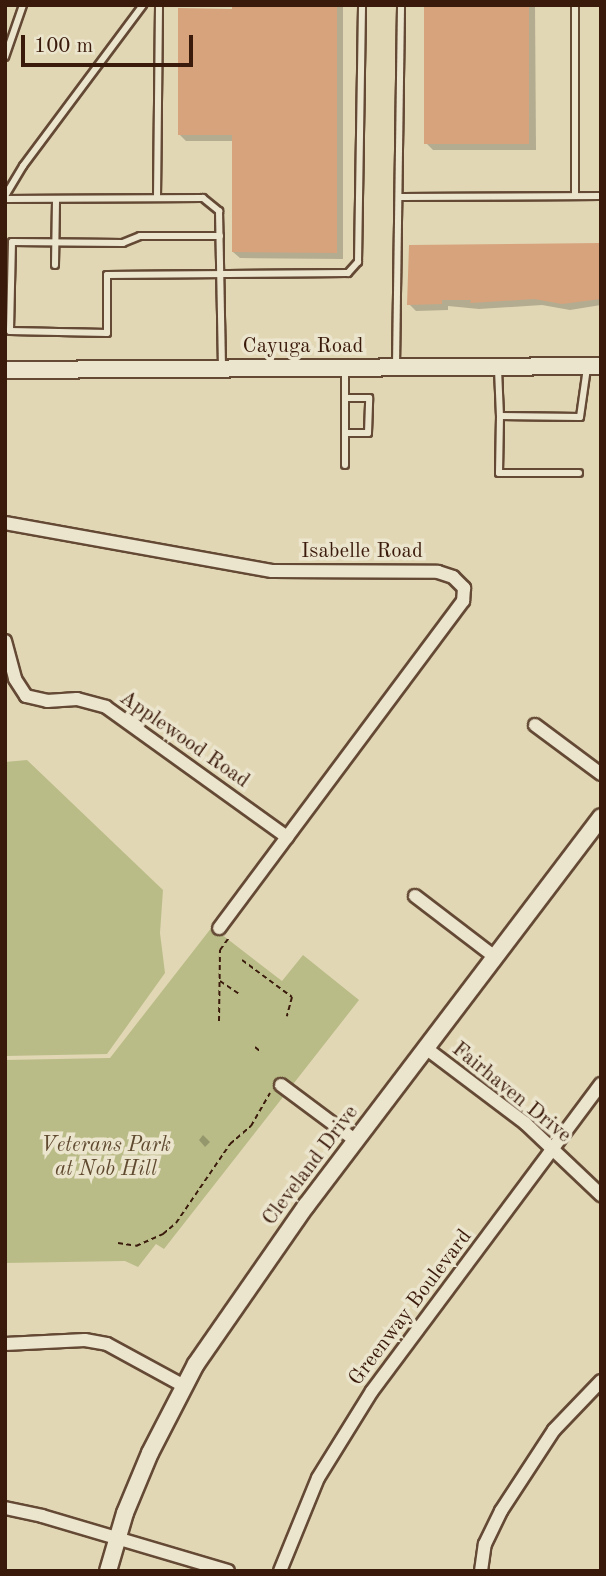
<!DOCTYPE html>
<style>
body{margin:0}
#map{position:relative;width:606px;height:1576px;overflow:hidden;background:#e1d7b4;font-family:"Old Standard TT",serif}
div>[style]{position:absolute}
[style*='--x']{left:calc(var(--x)*1px);top:calc(var(--y)*1px);width:calc(var(--w)*1px);rotate:calc(var(--a)*1deg)}
.green>*{inset:0;background:#babc88}
.shadow>*{inset:0;background:#0003}
.building>*{inset:0;background:#d6a37d;transform-origin:0 0}
.path>*{height:2px;margin-top:-1px;transform-origin:0;background:repeating-linear-gradient(90deg,#3a1a0b 0 5px,transparent 0 8.5px)}
.roads{filter:drop-shadow(2px 0 #644935) drop-shadow(-2px 0 #644935) drop-shadow(0 2px #644935) drop-shadow(0 -2px #644935)}
.lane>*{height:6px;margin:-3px;padding:0 3px;transform-origin:3px;border-radius:3px;background:#ece5ce}
.street>*{height:12px;margin:-6px;padding:0 6px;transform-origin:6px;border-radius:6px;background:#ece5ce}
.secondary>*{height:16px;margin:-8px;padding:0 8px;transform-origin:8px;border-radius:8px;background:#ece5ce}
span{translate:-50% -50%;white-space:nowrap;text-align:center;line-height:1.15;-webkit-text-stroke:7px #ece5ce;paint-order:stroke}
.street-label{font-size:21px;color:#3a1a0b}
.park-label{font-size:21px;color:#604b30;font-style:italic}
.frame{position:absolute;inset:0;border:7px solid #3a1a0b;pointer-events:none}
.scale{position:absolute;left:21px;top:35px;width:172px;height:32px;box-sizing:border-box;border:4px solid #3a1a0b;border-top:0;padding-left:9px;font-size:21px;line-height:24px;white-space:nowrap;color:#3a1a0b;-webkit-text-stroke:5px #ece5ce;paint-order:stroke}
</style>
<div id="map">
<div class="green">
<i style="clip-path:polygon(27px 760px,163px 890px,160px 933px,165px 973px,107px 1054px,5px 1056px,5px 762px)"></i>
<i style="clip-path:polygon(212px 927px,282px 981px,303px 955px,359px 1000px,164px 1249px,156px 1244px,138px 1267px,125px 1261px,5px 1263px,5px 1060px,110px 1058px)"></i>
</div>
<div class="shadow">
<i style="clip-path:polygon(234px 5px,343px 5px,343px 259px,240px 258px,233px 252px,234px 141px,186px 141px,179px 134px)"></i>
<i style="clip-path:polygon(426px 5px,535px 5px,536px 150px,433px 150px,426px 143px)"></i>
<i style="clip-path:polygon(601px 245px,601px 305px,570px 310px,542px 305px,479px 309px,448px 306px,448px 310px,416px 311px,409px 304px)"></i>
<i style="clip-path:polygon(203px 1135px,210px 1142px,205px 1147px,199px 1140px)"></i>
</div>
<div class="building">
<i style="clip-path:polygon(232px 5px,337px 5px,337px 253px,232px 252px,232px 135px,178px 135px,178px 8px,232px 9px)"></i>
<i style="left:424px;top:5px;width:105px;height:139px"></i>
<i style="clip-path:polygon(601px 243px,601px 299px,562px 304px,534px 299px,470px 303px,471px 300px,442px 300px,442px 304px,407px 305px,409px 245px)"></i>
</div>
<div class="path">
<i style="--x:242;--y:960;--w:62;--a:36.5"></i>
<i style="--x:292;--y:997;--w:20;--a:105"></i>
<i style="--x:220;--y:981;--w:25;--a:34"></i>
<i style="--x:219;--y:1021;--w:71;--a:-89.2"></i>
<i style="--x:220;--y:950;--w:14;--a:-54"></i>
<i style="--x:255;--y:1047;--w:8;--a:40"></i>
<i style="--x:118;--y:1243;--w:18;--a:9"></i>
<i style="--x:136;--y:1246;--w:30;--a:-24"></i>
<i style="--x:163;--y:1234;--w:17;--a:-40"></i>
<i style="--x:176;--y:1223;--w:96;--a:-55.6"></i>
<i style="--x:230;--y:1144;--w:28;--a:-41"></i>
<i style="--x:251;--y:1126;--w:38;--a:-60"></i>
</div>
<div class="roads">
<div class="lane">
<i style="--x:5;--y:57;--w:55;--a:-70.9"></i>
<i style="--x:5;--y:196;--w:35;--a:-59"></i>
<i style="--x:23;--y:166;--w:201;--a:-53.3"></i>
<i style="--x:575;--y:196;--w:191;--a:-90"></i>
<i style="--x:401;--y:197;--w:200;--a:-0.3"></i>
<i style="--x:157;--y:198;--w:193;--a:-89.4"></i>
<i style="--x:5;--y:199;--w:198;--a:-0.3"></i>
<i style="--x:203;--y:198;--w:21;--a:39"></i>
<i style="--x:219;--y:211;--w:157;--a:88.9"></i>
<i style="--x:220;--y:236;--w:80;--a:180"></i>
<i style="--x:140;--y:236;--w:18;--a:158"></i>
<i style="--x:123;--y:243;--w:111;--a:-179.5"></i>
<i style="--x:12;--y:242;--w:89;--a:91.3"></i>
<i style="--x:10;--y:331;--w:97;--a:1.2"></i>
<i style="--x:107;--y:333;--w:58;--a:-90"></i>
<i style="--x:107;--y:275;--w:241;--a:-0.5"></i>
<i style="--x:348;--y:273;--w:15;--a:-48"></i>
<i style="--x:358;--y:262;--w:257;--a:-89.1"></i>
<i style="--x:55;--y:265;--w:66;--a:-89.1"></i>
<i style="--x:396;--y:365;--w:360;--a:-89.2"></i>
<i style="--x:498;--y:369;--w:47;--a:87.6"></i>
<i style="--x:500;--y:416;--w:80;--a:0.7"></i>
<i style="--x:580;--y:417;--w:49;--a:-81.9"></i>
<i style="--x:500;--y:416;--w:57;--a:91"></i>
<i style="--x:499;--y:473;--w:80;--a:0"></i>
<i style="--x:345;--y:433;--w:23;--a:0"></i>
<i style="--x:368;--y:433;--w:35;--a:-88"></i>
<i style="--x:369;--y:398;--w:24;--a:180"></i>
<i style="--x:345;--y:465;--w:96;--a:-90"></i>
</div>
<div class="street">
<i style="--x:5;--y:523;--w:271;--a:10.2"></i>
<i style="--x:272;--y:571;--w:166;--a:0.3"></i>
<i style="--x:438;--y:572;--w:16;--a:18"></i>
<i style="--x:453;--y:577;--w:16;--a:45"></i>
<i style="--x:464;--y:588;--w:13;--a:94"></i>
<i style="--x:463;--y:601;--w:408;--a:126.7"></i>
<i style="--x:5;--y:641;--w:39;--a:75"></i>
<i style="--x:15;--y:679;--w:20;--a:57"></i>
<i style="--x:26;--y:696;--w:22;--a:13"></i>
<i style="--x:47;--y:701;--w:30;--a:-4"></i>
<i style="--x:77;--y:699;--w:30;--a:15"></i>
<i style="--x:106;--y:707;--w:223;--a:35.7"></i>
<i style="--x:535;--y:725;--w:82;--a:36.6"></i>
<i style="--x:415;--y:896;--w:102;--a:37.4"></i>
<i style="--x:427;--y:1049;--w:123;--a:37.1"></i>
<i style="--x:525;--y:1123;--w:105;--a:43.5"></i>
<i style="--x:281;--y:1085;--w:94;--a:36.7"></i>
<i style="--x:5;--y:1344;--w:80;--a:-2.9"></i>
<i style="--x:85;--y:1340;--w:22;--a:10"></i>
<i style="--x:107;--y:1344;--w:88;--a:28.6"></i>
<i style="--x:5;--y:1508;--w:38;--a:12"></i>
<i style="--x:42;--y:1516;--w:194;--a:16.5"></i>
<i style="--x:280;--y:1571;--w:100;--a:-67.8"></i>
<i style="--x:318;--y:1478;--w:102;--a:-58.2"></i>
<i style="--x:372;--y:1391;--w:383;--a:-53.3"></i>
<i style="--x:481;--y:1571;--w:27;--a:-82"></i>
<i style="--x:485;--y:1544;--w:37;--a:-64"></i>
<i style="--x:501;--y:1511;--w:97;--a:-56.8"></i>
<i style="--x:554;--y:1430;--w:68;--a:-46.2"></i>
</div>
<div class="secondary">
<i style="--x:5;--y:370;--w:596;--a:-0.38"></i>
<i style="--x:108;--y:1571;--w:60;--a:-73.7"></i>
<i style="--x:125;--y:1513;--w:65;--a:-67.4"></i>
<i style="--x:150;--y:1453;--w:100;--a:-62.7"></i>
<i style="--x:196;--y:1364;--w:193;--a:-55.2"></i>
<i style="--x:306;--y:1206;--w:488;--a:-52.8"></i>
</div>
</div>
<div class="street-label">
<span style="left:303px;top:347px">Cayuga Road</span>
<span style="left:362px;top:552px">Isabelle Road</span>
<span style="left:184px;top:740px;rotate:35deg">Applewood Road</span>
<span style="left:511px;top:1093px;rotate:39deg">Fairhaven Drive</span>
<span style="left:311px;top:1166px;rotate:-53deg">Cleveland Drive</span>
<span style="left:411px;top:1308px;rotate:-53deg">Greenway Boulevard</span>
</div>
<div class="park-label">
<span style="left:106px;top:1158px">Veterans Park<br>at Nob Hill</span>
</div>
<div class="frame"></div>
<div class="scale">100 m</div>
</div>
